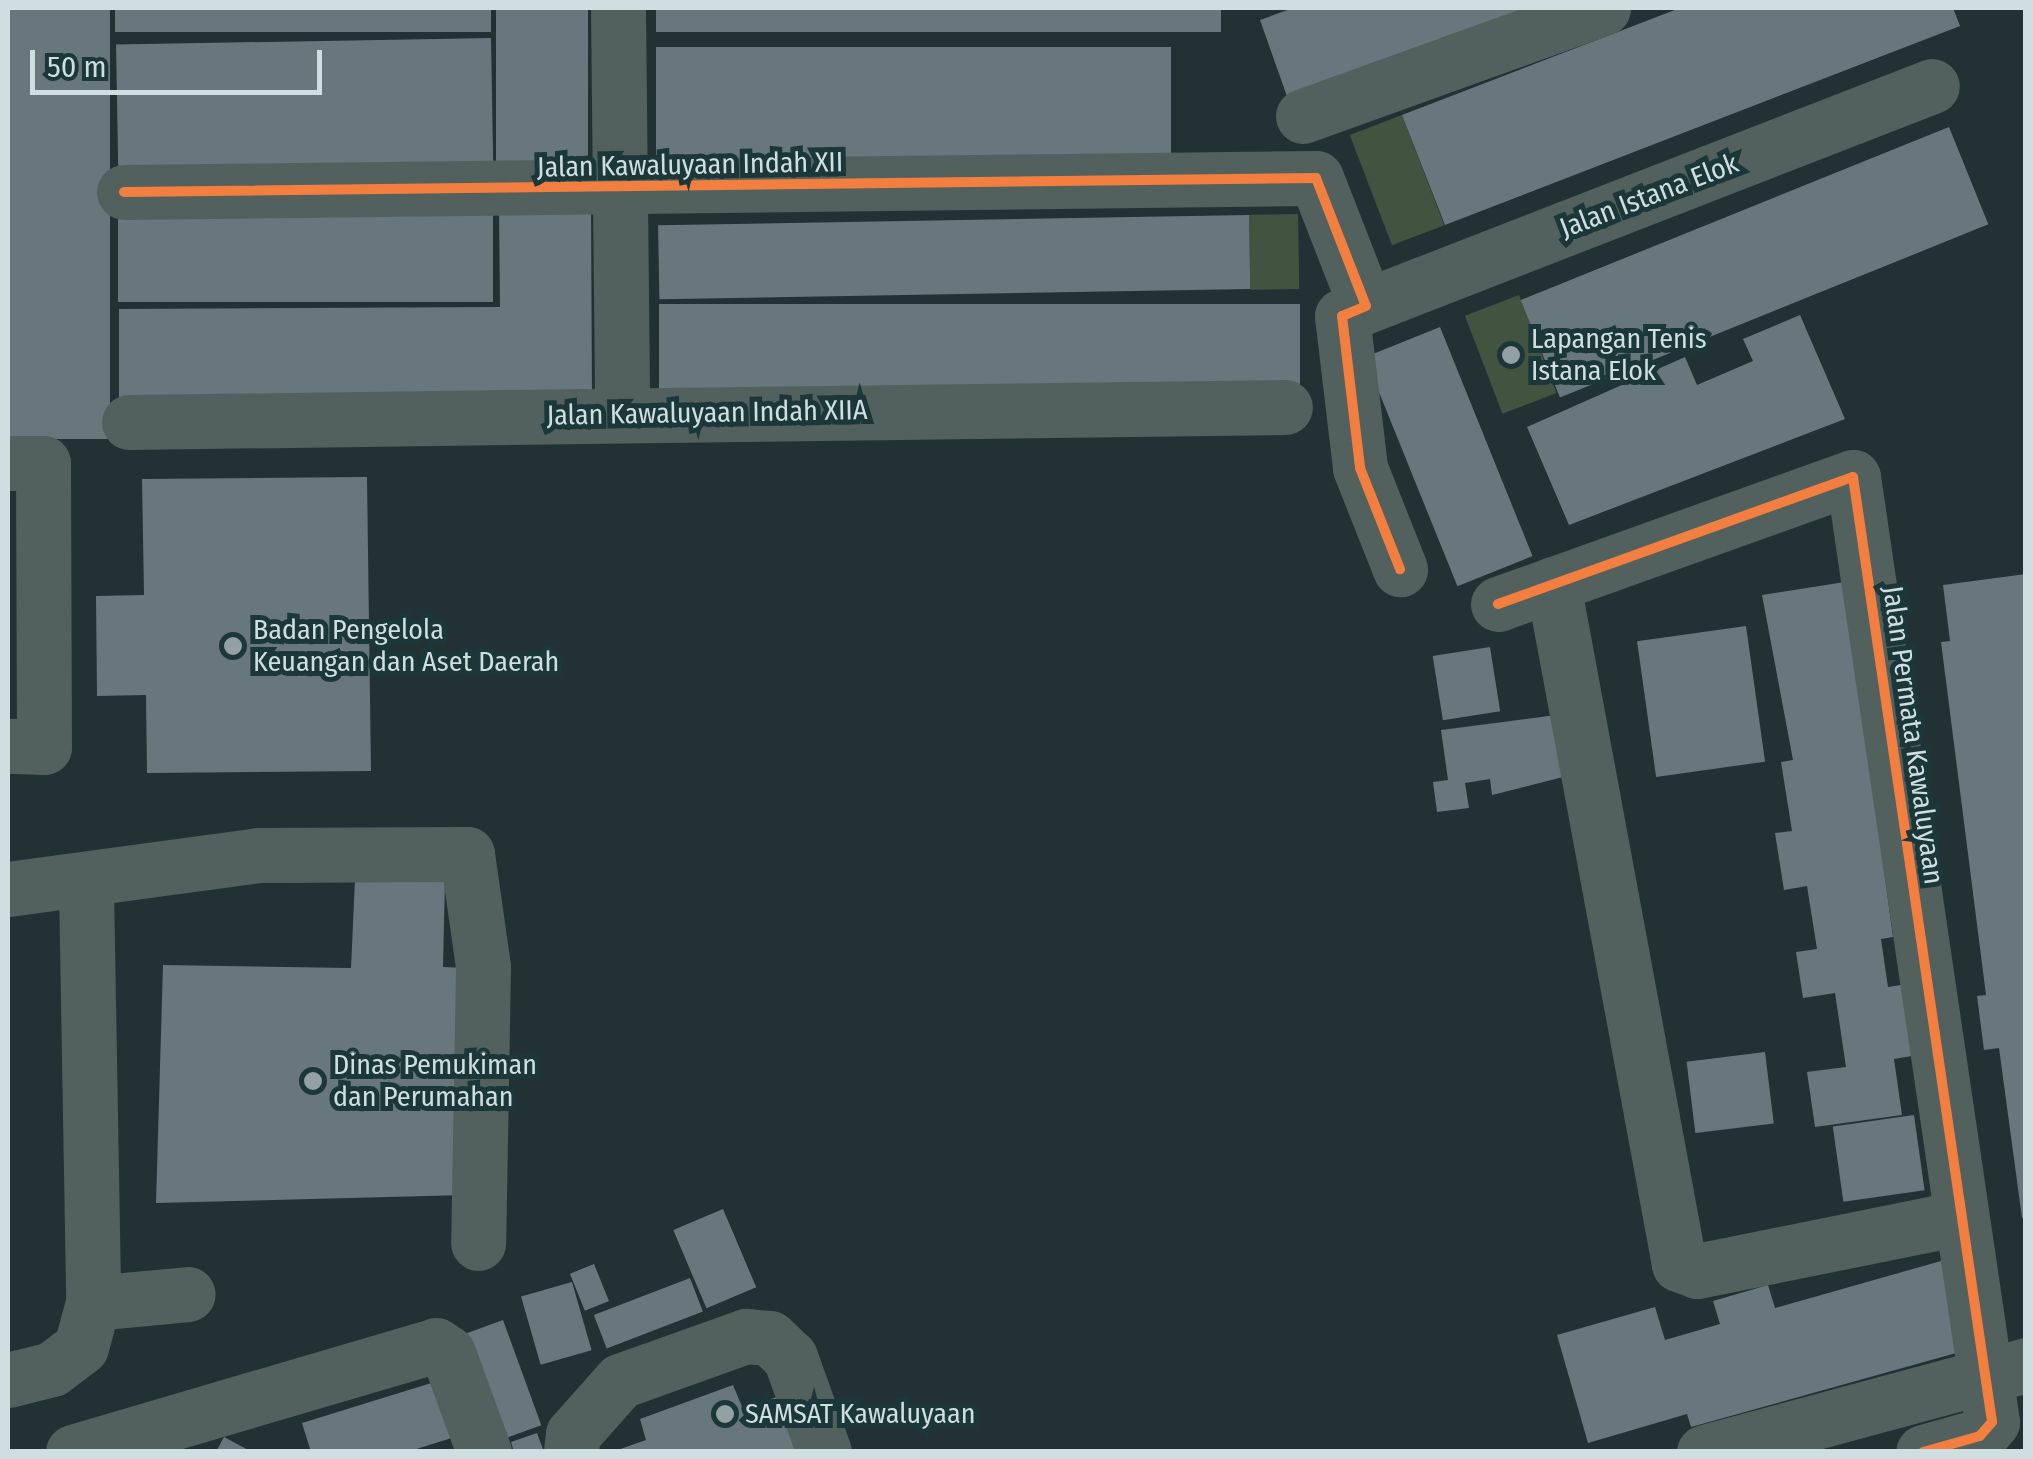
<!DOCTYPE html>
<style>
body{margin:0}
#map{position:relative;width:2033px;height:1459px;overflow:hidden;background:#223133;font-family:"Fira Sans Condensed",sans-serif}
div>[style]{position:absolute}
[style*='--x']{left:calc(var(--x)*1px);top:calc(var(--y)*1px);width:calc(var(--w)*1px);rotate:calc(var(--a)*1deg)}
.green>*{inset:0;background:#425340;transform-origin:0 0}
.building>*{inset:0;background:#68777d;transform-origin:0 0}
.minor>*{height:55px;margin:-27.5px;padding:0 27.5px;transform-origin:27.5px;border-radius:27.5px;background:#52615d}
.cycleway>*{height:10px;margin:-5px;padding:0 5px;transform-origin:5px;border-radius:5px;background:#f27e40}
.dots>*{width:28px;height:28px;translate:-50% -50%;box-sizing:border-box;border:5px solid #1c3739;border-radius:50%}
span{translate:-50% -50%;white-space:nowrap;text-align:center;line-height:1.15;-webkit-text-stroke:10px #1c3739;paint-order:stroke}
.street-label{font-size:28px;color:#cfdee0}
.poi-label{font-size:28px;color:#cfdee0}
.left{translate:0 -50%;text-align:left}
.frame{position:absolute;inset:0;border:10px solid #cfdee0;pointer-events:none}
.scale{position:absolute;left:30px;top:50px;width:292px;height:45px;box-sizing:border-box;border:5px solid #cfdee0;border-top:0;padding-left:12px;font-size:30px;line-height:35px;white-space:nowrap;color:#cfdee0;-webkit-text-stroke:8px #1c3739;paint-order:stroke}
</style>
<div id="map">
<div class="green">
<i style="left:1402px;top:115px;width:118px;height:56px;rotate:69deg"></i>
<i style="left:1298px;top:214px;width:75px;height:49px;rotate:89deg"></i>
<i style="left:1519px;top:295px;width:105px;height:58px;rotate:69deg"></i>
</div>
<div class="building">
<i style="left:8px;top:8px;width:102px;height:431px"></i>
<i style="left:115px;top:8px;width:376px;height:24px"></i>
<i style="left:496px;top:8px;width:92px;height:162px"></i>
<i style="left:656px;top:8px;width:565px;height:24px"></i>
<i style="clip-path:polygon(1293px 8px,1556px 8px,1289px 102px,1260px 20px)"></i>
<i style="clip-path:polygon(1680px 8px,1953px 8px,1960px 26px,1445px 225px,1402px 115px)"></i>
<i style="left:491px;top:38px;width:131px;height:375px;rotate:89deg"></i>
<i style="left:656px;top:47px;width:515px;height:112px"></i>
<i style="left:1949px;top:127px;width:105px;height:462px;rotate:68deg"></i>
<i style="left:493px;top:207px;width:95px;height:375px;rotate:90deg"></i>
<i style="clip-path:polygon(499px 207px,591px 207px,592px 397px,119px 397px,119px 309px,500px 307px)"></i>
<i style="left:1249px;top:215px;width:74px;height:591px;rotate:89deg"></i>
<i style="left:1300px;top:304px;width:85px;height:641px;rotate:90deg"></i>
<i style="clip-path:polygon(1800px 315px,1845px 419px,1569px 525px,1527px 427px,1685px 357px,1697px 385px,1753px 361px,1743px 339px)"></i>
<i style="left:1440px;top:327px;width:247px;height:81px;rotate:68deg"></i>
<i style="clip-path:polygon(367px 477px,371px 771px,147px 773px,146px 695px,97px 696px,96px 596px,144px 595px,142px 479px)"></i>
<i style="clip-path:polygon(2026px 574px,2026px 1218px,2022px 1218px,1999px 1048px,1984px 1050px,1977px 996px,1986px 995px,1941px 642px,1950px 641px,1943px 585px)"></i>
<i style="clip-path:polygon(1845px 582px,1893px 937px,1881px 939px,1888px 987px,1907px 984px,1918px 1055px,1894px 1059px,1902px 1115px,1815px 1127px,1807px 1072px,1846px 1067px,1835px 993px,1803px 998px,1796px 952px,1817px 949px,1807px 886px,1784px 890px,1775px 833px,1792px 831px,1781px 762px,1793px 760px,1762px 595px)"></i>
<i style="left:1746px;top:626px;width:137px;height:110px;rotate:82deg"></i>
<i style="left:1490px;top:647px;width:65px;height:58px;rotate:81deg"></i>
<i style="clip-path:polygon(1564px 714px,1571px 775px,1492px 795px,1490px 779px,1465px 783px,1469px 808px,1437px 812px,1433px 782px,1448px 780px,1441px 730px)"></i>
<i style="clip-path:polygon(445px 878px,443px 967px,467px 968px,465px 1195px,156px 1203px,163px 965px,351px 968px,355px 879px)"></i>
<i style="left:1765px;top:1052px;width:72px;height:79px;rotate:83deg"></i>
<i style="left:1914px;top:1115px;width:76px;height:82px;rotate:82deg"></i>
<i style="left:723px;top:1209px;width:85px;height:54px;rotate:67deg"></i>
<i style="clip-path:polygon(1941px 1261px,1967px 1350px,1691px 1427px,1687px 1414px,1588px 1443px,1557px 1335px,1655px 1307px,1665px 1340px,1720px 1324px,1713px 1301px,1768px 1285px,1775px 1308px)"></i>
<i style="left:594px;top:1264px;width:40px;height:26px;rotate:68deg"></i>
<i style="left:690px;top:1278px;width:36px;height:103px;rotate:69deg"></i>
<i style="left:572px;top:1282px;width:71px;height:53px;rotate:74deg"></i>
<i style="left:503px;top:1320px;width:112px;height:40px;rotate:70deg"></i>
<i style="clip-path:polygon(441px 1380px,458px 1436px,407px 1452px,311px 1452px,302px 1423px)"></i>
<i style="clip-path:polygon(733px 1385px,743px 1409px,788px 1393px,812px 1452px,612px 1452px,646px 1440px,640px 1419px)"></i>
<i style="clip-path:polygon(537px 1433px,544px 1452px,514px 1452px,511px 1442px)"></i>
<i style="clip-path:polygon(224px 1437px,252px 1452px,216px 1452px)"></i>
</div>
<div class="minor">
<i style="--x:618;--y:8;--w:406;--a:89.4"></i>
<i style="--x:1303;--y:116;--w:319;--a:-19.8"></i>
<i style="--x:124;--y:192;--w:1192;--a:-0.67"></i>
<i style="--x:1316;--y:178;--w:137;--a:68.7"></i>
<i style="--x:1366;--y:306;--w:26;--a:157"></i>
<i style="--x:1342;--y:316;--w:153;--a:83.2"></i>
<i style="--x:1360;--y:468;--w:109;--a:68.4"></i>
<i style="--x:1366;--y:306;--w:607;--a:-21.24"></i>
<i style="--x:129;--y:422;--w:1156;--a:-0.74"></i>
<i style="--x:8;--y:463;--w:35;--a:0"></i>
<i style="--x:43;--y:463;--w:284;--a:89.8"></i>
<i style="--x:44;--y:747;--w:36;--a:-178"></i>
<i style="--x:1553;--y:584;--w:692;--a:79.5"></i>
<i style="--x:1679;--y:1264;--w:19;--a:21"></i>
<i style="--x:1697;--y:1271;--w:268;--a:-11.4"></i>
<i style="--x:1498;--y:604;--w:377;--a:-19.7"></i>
<i style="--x:1853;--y:477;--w:955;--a:81.63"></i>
<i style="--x:1992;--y:1422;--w:18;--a:131"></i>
<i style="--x:1980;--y:1436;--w:59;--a:164.3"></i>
<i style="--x:86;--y:886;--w:417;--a:89"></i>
<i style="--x:93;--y:1303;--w:95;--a:-5.4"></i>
<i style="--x:8;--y:889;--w:252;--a:-7.7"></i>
<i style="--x:258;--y:855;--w:209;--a:-0.3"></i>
<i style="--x:467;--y:854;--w:114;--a:81.9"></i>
<i style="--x:483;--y:967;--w:276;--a:91"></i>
<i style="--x:8;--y:1380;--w:45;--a:-14"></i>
<i style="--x:52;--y:1369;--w:36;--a:-37"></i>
<i style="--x:81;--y:1347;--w:46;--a:-74.7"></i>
<i style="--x:73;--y:1452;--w:378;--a:-16.4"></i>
<i style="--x:436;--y:1345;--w:14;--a:34"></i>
<i style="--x:448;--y:1353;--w:105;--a:70"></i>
<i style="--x:571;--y:1452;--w:18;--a:-84"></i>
<i style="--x:573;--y:1434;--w:71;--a:-48.4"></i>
<i style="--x:620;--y:1381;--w:134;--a:-19.7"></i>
<i style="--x:746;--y:1336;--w:24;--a:5"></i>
<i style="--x:770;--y:1338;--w:28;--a:44"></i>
<i style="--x:790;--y:1357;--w:101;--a:70.3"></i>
<i style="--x:1704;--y:1452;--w:334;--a:-15.1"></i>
</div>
<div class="cycleway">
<i style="--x:124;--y:192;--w:1192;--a:-0.67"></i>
<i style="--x:1316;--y:178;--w:137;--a:68.7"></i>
<i style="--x:1366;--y:306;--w:26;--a:157"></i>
<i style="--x:1342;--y:316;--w:153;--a:83.2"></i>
<i style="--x:1360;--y:468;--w:109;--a:68.4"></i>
<i style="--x:1498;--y:604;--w:377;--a:-19.7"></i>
<i style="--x:1853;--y:477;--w:955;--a:81.63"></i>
<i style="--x:1992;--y:1422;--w:18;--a:131"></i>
<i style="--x:1980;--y:1436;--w:59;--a:164.3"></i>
</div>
<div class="dots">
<i style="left:1511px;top:355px;background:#92a1a3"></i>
<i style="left:233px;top:646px;background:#92a1a3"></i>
<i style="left:313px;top:1081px;background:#92a1a3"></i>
<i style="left:725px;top:1414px;background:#92a1a3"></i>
</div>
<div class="street-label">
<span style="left:690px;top:165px;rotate:-1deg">Jalan Kawaluyaan Indah XII</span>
<span style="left:1649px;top:196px;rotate:-21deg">Jalan Istana Elok</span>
<span style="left:707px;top:413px;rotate:-1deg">Jalan Kawaluyaan Indah XIIA</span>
<span style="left:1913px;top:735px;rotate:82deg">Jalan Permata Kawaluyaan</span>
</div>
<div class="poi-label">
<span class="left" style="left:1531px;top:355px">Lapangan Tenis<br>Istana Elok</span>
<span class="left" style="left:253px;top:646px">Badan Pengelola<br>Keuangan dan Aset Daerah</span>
<span class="left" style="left:333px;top:1081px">Dinas Pemukiman<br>dan Perumahan</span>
<span class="left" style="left:745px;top:1414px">SAMSAT Kawaluyaan</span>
</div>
<div class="frame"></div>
<div class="scale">50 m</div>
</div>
